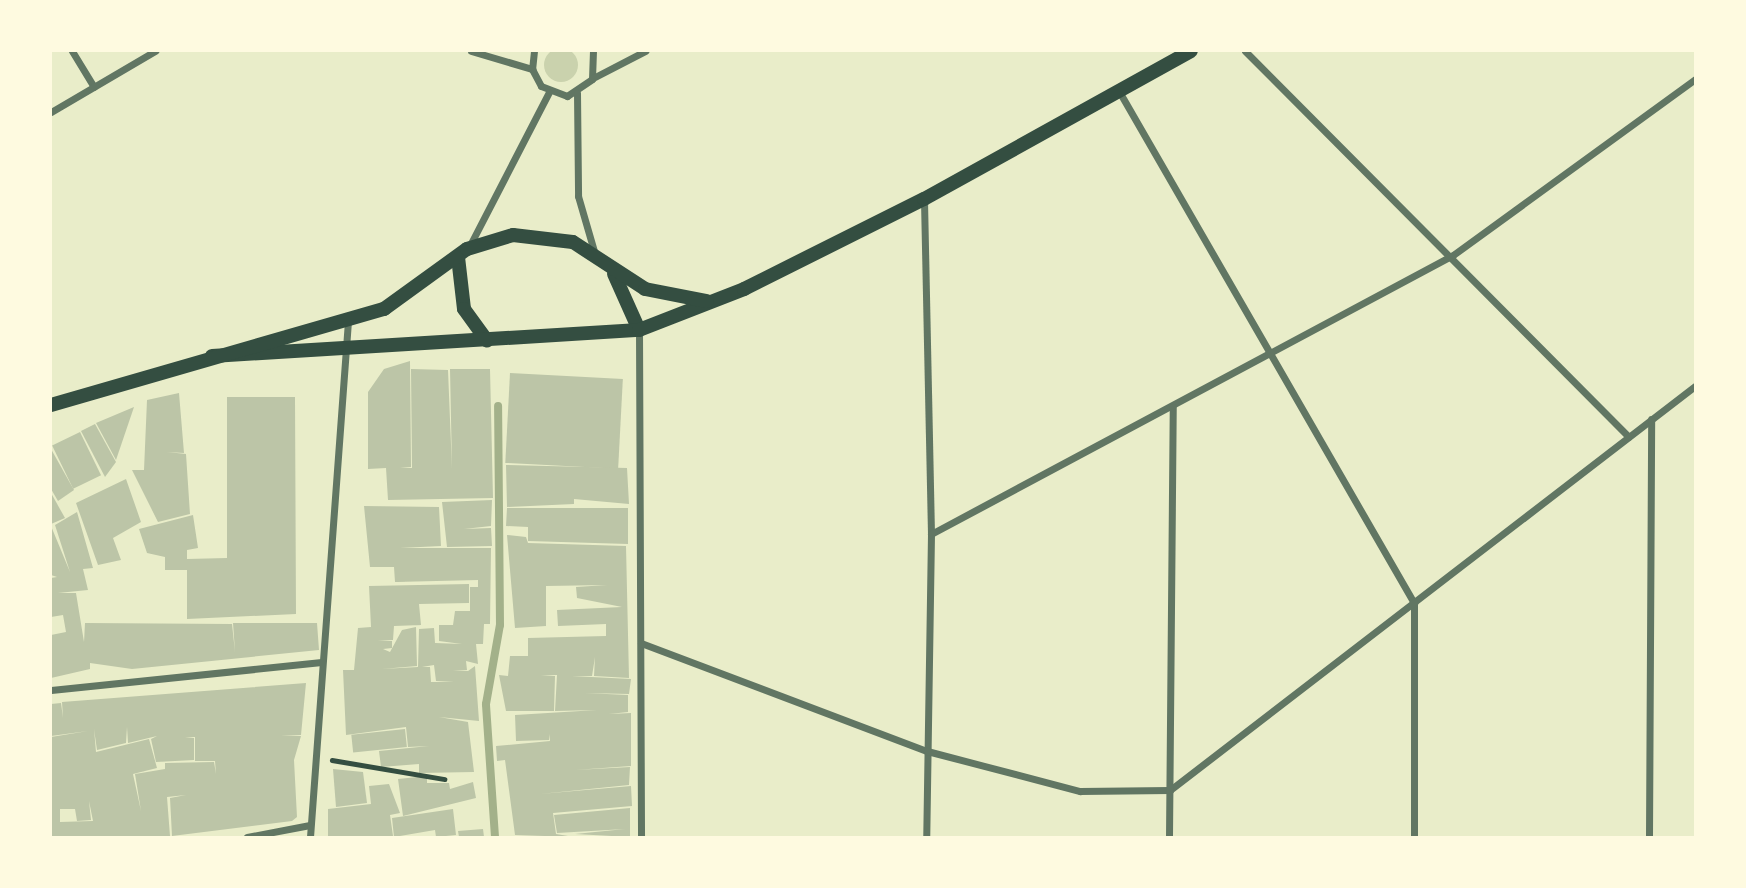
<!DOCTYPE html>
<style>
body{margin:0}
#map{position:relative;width:1746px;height:888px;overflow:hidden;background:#e9edc9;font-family:Overpass,sans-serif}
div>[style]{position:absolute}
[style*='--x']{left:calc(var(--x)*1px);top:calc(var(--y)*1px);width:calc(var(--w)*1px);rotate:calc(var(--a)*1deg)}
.green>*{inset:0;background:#cad2ad}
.round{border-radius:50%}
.stream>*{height:8px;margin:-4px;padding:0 4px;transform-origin:4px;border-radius:4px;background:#a3b18a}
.building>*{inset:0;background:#bcc5a7;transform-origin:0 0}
.path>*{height:4.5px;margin:-2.25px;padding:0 2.25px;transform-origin:2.25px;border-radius:2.25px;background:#344e41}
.minor>*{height:7px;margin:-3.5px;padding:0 3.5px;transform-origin:3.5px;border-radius:3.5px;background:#617663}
.secondary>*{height:14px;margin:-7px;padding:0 7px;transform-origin:7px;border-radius:7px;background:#344e41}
span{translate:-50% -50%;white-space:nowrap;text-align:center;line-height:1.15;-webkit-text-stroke:5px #fefae0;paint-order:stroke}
.frame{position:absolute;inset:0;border:52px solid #fefae0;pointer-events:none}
</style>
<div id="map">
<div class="green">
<i class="round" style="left:544px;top:48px;width:34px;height:34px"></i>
</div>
<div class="stream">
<i style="--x:495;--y:837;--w:133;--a:-93.9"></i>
<i style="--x:486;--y:704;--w:80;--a:-80"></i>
<i style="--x:500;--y:625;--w:219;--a:-90.5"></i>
</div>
<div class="building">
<i style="clip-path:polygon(410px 361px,411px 467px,400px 468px,412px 468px,411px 369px,448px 370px,452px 469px,450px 369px,490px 369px,493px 498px,388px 500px,386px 468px,368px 469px,368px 392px,384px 369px)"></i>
<i style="left:510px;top:373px;width:113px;height:90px;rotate:3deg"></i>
<i style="clip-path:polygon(179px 393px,184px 453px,167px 452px,186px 454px,190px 514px,158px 522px,132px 470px,144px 470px,147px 400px)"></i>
<i style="clip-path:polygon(227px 397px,295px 397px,296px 614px,187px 619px,187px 570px,165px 570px,165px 557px,147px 553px,139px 529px,193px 515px,198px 548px,187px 550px,187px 559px,227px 558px)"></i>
<i style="clip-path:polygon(134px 407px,116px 460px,96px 423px)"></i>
<i style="clip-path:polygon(95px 424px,116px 462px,105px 477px,81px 431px)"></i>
<i style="left:80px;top:432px;width:48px;height:31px;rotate:64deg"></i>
<i style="clip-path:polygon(51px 449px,74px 490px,58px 501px,51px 489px)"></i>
<i style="clip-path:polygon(506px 465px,627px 468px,629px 504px,574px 499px,574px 504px,507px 507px)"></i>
<i style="clip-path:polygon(126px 479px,141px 522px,113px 538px,121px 560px,98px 565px,76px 503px)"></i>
<i style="clip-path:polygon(51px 493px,65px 518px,51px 524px)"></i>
<i style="clip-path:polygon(492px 500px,491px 526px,464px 529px,491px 528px,492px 546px,447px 547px,442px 502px)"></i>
<i style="clip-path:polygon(evenodd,364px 506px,439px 507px,441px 546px,400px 548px,491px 548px,490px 624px,484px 624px,483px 644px,476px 644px,478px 664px,466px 661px,467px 670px,453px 670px,468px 671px,475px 666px,479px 721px,439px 717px,468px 722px,474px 772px,419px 773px,419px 764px,381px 767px,379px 751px,429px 746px,408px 747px,406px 727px,346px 735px,343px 670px,354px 670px,358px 628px,371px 627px,369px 586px,469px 584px,469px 603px,419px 604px,421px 625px,394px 626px,393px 640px,378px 640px,392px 641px,392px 648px,383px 649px,390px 652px,402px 630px,416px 627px,417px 666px,382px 669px,418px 667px,419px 629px,434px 628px,435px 643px,462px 644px,439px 641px,439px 625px,453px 625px,455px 611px,470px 611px,470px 587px,478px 587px,478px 580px,395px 582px,394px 567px,370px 567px,364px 506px,434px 665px,436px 681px,454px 682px,431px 682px,430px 667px,422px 667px,434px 665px)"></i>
<i style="clip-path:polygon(507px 508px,628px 508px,628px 544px,528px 541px,528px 527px,506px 526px)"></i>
<i style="clip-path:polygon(77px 512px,93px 568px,83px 569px,88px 590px,58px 593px,76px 593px,84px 642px,85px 623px,232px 624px,235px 652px,233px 623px,317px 623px,319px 650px,132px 669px,90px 663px,90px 640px,90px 669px,51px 678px,51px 635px,66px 632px,63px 615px,51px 617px,51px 578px,57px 577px,51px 575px,51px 526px,70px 572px,55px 525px)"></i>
<i style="clip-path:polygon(507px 535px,526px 537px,528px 543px,626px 546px,629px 678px,594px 676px,595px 657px,592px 676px,572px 676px,631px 679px,629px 694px,585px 693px,628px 695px,628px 712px,609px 714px,631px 713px,631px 766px,575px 770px,630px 767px,629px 785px,540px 794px,631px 786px,632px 806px,553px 813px,556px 834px,574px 837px,515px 835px,505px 760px,497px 761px,496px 746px,550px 741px,549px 734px,549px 740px,516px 741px,515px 715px,597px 710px,555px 711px,557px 675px,541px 675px,555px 676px,554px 711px,506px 711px,499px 675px,508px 676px,510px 656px,528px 656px,528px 638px,606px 636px,606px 624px,558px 626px,557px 610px,622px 607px,577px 598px,576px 587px,607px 585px,546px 586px,546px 626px,515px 628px)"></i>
<i style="clip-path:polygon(evenodd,306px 683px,301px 735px,281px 735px,301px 736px,294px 760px,297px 817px,292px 821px,172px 836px,170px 798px,186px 795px,167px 797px,170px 836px,51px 837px,51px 737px,88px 731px,51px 736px,51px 704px,61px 703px,63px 718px,62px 702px,306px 683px,127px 727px,128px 743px,157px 736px,151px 739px,156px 762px,194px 760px,194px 738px,185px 737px,195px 737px,195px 761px,215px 761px,216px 774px,214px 762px,165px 763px,165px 769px,135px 774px,141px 811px,133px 774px,157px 768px,149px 739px,96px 752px,94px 729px,97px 750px,126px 743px,127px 727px,306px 683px,89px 801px,93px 821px,60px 822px,60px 809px,75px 809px,77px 821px,91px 820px,89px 801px)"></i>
<i style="left:405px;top:729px;width:18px;height:54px;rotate:84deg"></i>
<i style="clip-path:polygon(333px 769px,363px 772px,367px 803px,336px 807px)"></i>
<i style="clip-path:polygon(427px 776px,427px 783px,449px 783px,450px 789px,473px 782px,476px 798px,403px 816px,398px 779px)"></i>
<i style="clip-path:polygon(389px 784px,400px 813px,390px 815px,393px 836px,328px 837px,328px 809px,371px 804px,369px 786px)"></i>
<i style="clip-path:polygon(630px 808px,630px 837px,575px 834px,625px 829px,557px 833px,554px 815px)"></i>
<i style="clip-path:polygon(453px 809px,456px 835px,436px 837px,435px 830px,394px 837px,392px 818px)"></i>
<i style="clip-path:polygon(483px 829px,484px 837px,459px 837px,458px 831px)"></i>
</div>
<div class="path">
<i style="--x:332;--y:760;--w:114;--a:9.6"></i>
</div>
<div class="minor">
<i style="--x:72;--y:51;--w:42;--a:58.6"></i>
<i style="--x:471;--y:51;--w:64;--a:16.4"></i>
<i style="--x:534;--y:51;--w:18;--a:96"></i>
<i style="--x:532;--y:69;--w:19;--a:62"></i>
<i style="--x:541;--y:86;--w:28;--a:21"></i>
<i style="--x:567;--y:96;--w:30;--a:-34"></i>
<i style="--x:592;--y:79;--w:28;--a:-88"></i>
<i style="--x:1245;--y:51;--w:544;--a:45.15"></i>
<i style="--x:593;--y:78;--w:59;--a:-27.4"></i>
<i style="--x:577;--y:93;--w:103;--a:89.4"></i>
<i style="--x:578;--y:196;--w:57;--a:73.8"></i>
<i style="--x:1120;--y:93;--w:589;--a:60.04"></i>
<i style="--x:1414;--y:603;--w:234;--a:90"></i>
<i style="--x:51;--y:112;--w:121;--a:-30.4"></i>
<i style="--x:924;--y:200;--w:334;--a:88.8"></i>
<i style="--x:931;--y:534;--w:303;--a:90.9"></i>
<i style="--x:469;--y:247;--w:174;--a:-62.7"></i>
<i style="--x:639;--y:330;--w:507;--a:89.77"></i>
<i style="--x:931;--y:534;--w:592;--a:-28.12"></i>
<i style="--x:1453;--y:255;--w:299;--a:-36"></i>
<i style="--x:641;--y:643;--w:306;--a:20.7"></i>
<i style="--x:927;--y:751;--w:158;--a:14.7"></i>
<i style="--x:1080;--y:791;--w:90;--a:-0.6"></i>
<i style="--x:1170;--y:790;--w:662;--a:-37.58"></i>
<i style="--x:51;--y:690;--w:272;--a:-5.9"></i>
<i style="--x:247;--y:837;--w:64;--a:-10.8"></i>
<i style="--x:310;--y:837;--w:517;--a:-85.79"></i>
<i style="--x:1169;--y:837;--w:430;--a:-89.5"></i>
<i style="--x:1649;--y:837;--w:418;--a:-89.7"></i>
</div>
<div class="secondary">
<i style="--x:458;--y:257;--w:52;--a:83.4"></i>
<i style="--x:464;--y:309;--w:39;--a:54"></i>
<i style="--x:614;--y:274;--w:61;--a:65.9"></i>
<i style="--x:212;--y:356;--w:428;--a:-3.5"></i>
<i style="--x:639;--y:330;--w:113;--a:-21.3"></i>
<i style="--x:744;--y:289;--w:201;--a:-26.6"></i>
<i style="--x:924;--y:199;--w:305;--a:-29"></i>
<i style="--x:51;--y:405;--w:347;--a:-16.1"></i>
<i style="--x:384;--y:309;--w:102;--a:-35.9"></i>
<i style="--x:467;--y:249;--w:48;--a:-16.9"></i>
<i style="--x:513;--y:235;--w:60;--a:6.7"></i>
<i style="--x:573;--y:242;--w:86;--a:33.1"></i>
<i style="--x:645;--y:289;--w:63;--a:11"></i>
</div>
<div class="frame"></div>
</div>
